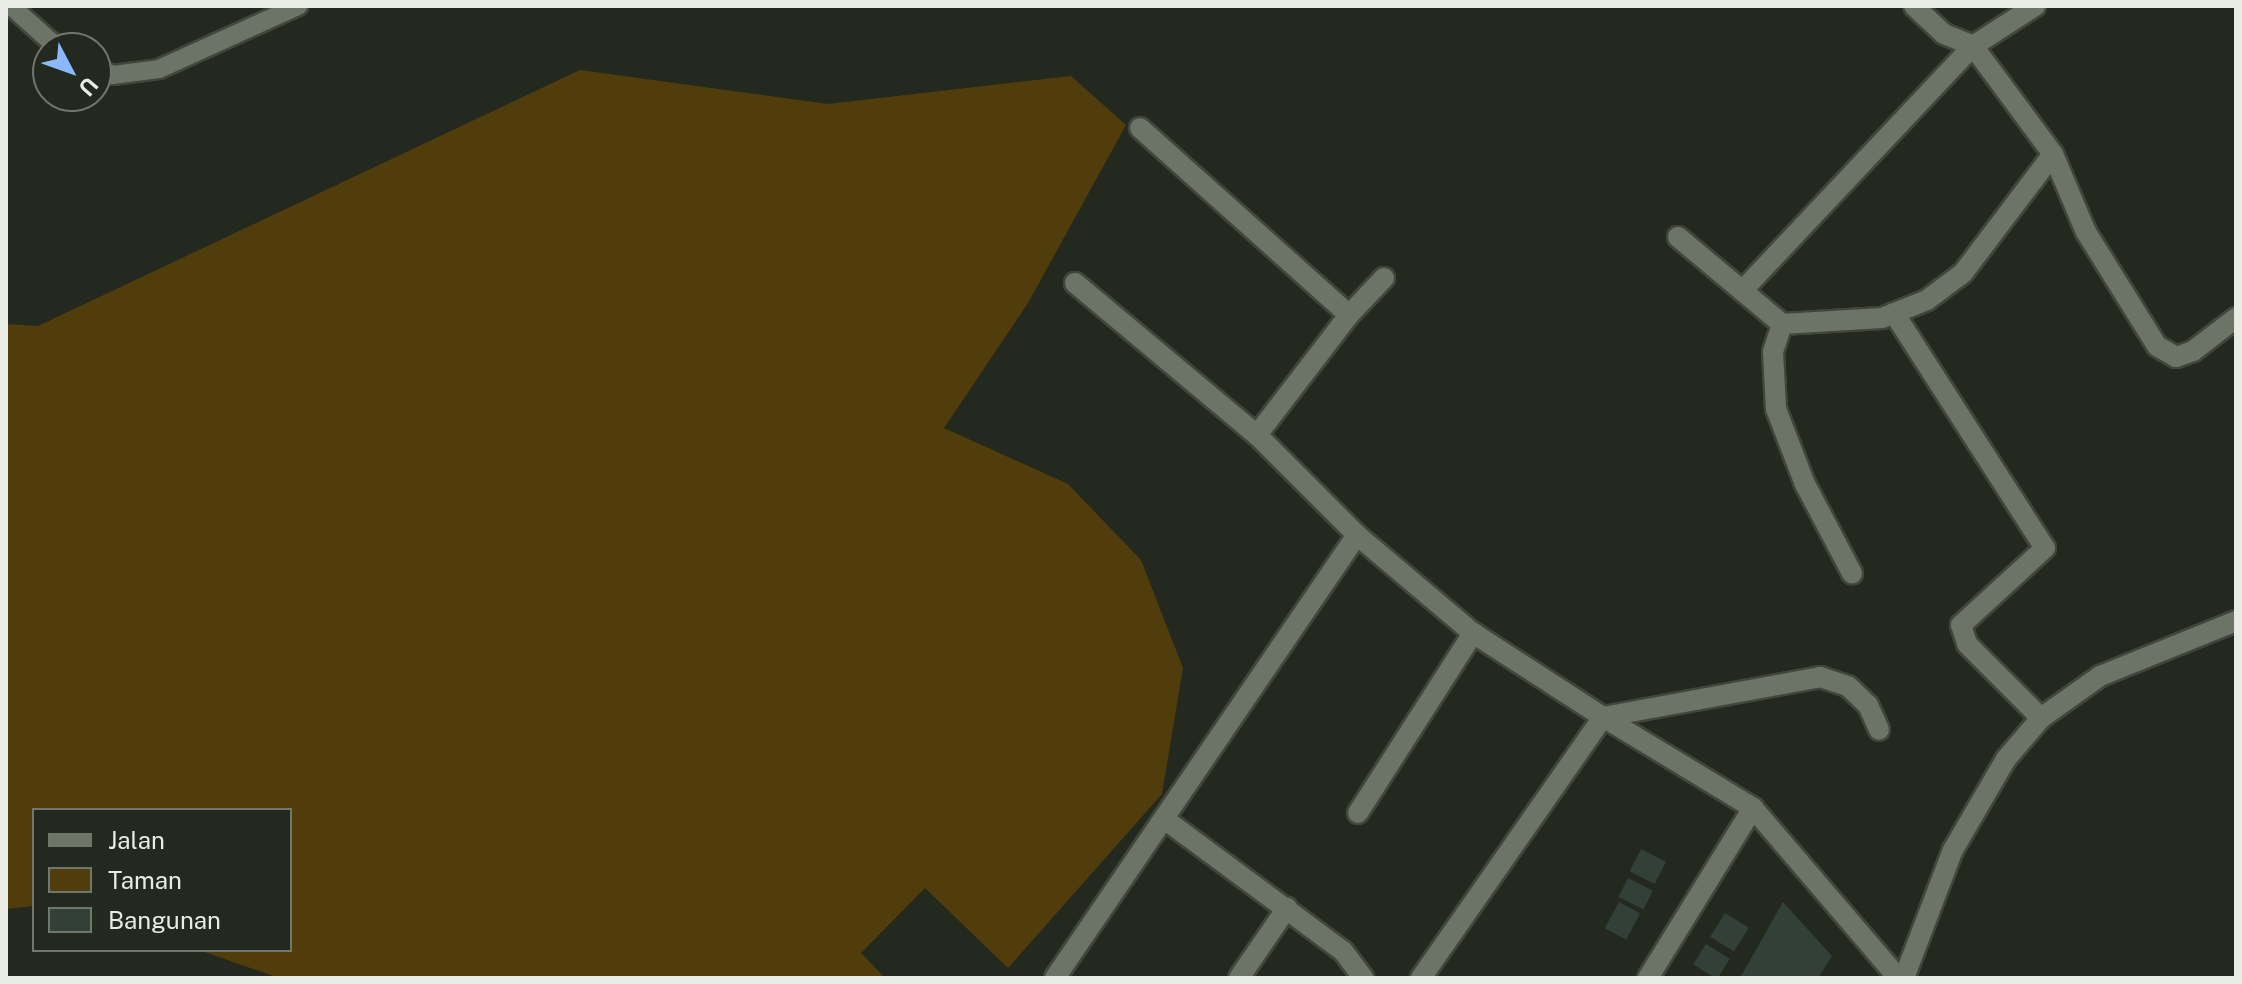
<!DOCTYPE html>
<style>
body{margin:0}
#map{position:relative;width:2242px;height:984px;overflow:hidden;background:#23291f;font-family:"Public Sans",sans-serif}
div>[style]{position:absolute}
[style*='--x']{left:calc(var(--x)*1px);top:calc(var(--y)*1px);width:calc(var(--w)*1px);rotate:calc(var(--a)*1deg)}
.green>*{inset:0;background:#513d0b}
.building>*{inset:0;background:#334038;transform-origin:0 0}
.roads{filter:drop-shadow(2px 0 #41463d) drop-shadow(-2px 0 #41463d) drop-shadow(0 2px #41463d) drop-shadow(0 -2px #41463d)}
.lane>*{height:18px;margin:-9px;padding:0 9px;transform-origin:9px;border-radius:9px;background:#6c7467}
.street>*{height:20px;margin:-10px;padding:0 10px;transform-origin:10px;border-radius:10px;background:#6c7467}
.secondary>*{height:20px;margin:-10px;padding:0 10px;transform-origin:10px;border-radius:10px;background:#6c7467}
span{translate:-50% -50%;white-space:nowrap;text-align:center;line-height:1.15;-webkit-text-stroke:8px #23291f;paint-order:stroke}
.frame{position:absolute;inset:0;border:8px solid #e8ece5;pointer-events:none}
.legend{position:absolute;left:32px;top:808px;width:260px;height:144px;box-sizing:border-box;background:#23291f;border:2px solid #72776e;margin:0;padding:10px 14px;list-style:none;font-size:24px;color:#e8ece5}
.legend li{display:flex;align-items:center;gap:16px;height:40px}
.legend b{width:40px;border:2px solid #72776e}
.north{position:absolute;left:32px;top:32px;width:80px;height:80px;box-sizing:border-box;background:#23291f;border:2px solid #72776e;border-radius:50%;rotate:131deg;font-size:22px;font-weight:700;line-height:32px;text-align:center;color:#e8ece5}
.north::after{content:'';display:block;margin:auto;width:28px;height:36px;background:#8bb9fc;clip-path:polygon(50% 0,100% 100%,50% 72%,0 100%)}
</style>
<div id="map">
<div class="green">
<i style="clip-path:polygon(580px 70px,828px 104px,1071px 76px,1126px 125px,1028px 303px,944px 428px,1068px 484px,1141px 560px,1183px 668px,1162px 794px,1008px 968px,925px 888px,861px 953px,885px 978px,279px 978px,199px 950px,290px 950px,290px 810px,34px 810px,34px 906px,6px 909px,6px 324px,38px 326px)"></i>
</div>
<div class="building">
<i style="left:1641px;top:849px;width:28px;height:25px;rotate:27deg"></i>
<i style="left:1628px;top:878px;width:28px;height:21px;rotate:27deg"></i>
<i style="left:1619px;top:902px;width:24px;height:30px;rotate:28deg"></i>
<i style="clip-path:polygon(1783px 902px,1832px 956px,1818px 978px,1740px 978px)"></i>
<i style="left:1725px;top:913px;width:28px;height:28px;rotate:32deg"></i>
<i style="left:1706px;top:944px;width:28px;height:24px;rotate:32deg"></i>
</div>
<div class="roads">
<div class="lane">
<i style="--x:11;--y:6;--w:63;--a:41.8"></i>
<i style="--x:96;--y:68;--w:18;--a:22"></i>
<i style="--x:113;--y:75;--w:46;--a:-7.4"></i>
<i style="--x:159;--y:69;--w:153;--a:-24.4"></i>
</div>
<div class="street">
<i style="--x:1914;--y:6;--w:41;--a:43"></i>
<i style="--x:1944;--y:34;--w:31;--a:22"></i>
<i style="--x:1973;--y:46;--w:134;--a:53.5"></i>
<i style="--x:2053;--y:154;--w:85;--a:67.1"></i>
<i style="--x:2086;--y:232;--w:134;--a:58.1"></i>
<i style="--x:2157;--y:346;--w:22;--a:30"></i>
<i style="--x:2176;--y:357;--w:18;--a:-19"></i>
<i style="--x:2193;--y:351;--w:54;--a:-37.5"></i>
<i style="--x:1140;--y:128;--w:280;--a:41.8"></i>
<i style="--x:1349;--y:315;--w:151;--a:127.5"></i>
<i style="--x:1678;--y:237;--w:136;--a:39.9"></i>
<i style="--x:1782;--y:324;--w:100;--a:-3.4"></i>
<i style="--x:1882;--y:318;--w:48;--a:-21.8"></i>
<i style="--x:1927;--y:300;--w:45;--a:-36.9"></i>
<i style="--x:1963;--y:273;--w:149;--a:-52.9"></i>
<i style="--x:1075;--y:283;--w:237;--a:39.9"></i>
<i style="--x:1257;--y:435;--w:141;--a:45"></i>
<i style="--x:1357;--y:535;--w:152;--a:40.2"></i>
<i style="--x:1473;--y:633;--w:155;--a:32.9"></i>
<i style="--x:1603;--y:717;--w:221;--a:-10.4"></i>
<i style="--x:1820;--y:677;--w:29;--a:18"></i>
<i style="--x:1848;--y:686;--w:28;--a:44"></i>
<i style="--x:1868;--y:705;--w:27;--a:66"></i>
<i style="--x:1742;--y:291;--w:337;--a:-46.7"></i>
<i style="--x:1973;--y:46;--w:74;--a:-32.8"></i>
<i style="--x:1894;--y:313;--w:279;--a:57.3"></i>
<i style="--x:2045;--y:548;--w:114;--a:137.5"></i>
<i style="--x:1961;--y:625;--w:20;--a:72"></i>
<i style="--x:1967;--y:644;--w:105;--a:45"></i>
<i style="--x:1349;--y:315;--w:51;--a:-46.6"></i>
<i style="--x:1782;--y:324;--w:29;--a:108"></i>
<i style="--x:1773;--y:352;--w:57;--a:87"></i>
<i style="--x:1776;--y:409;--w:80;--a:68.9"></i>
<i style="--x:1805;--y:484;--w:101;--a:62.2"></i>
<i style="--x:1358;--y:813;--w:214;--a:-57.4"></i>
<i style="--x:1167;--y:821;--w:219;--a:36.5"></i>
<i style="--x:1343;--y:951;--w:34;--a:53"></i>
<i style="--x:1055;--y:978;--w:536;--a:-55.72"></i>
<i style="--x:1239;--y:978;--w:85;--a:-55.6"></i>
<i style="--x:1421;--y:978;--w:318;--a:-55.1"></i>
<i style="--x:1603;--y:717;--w:175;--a:31.2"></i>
<i style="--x:1753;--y:808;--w:223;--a:49.5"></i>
<i style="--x:1648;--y:978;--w:200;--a:-58.3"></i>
</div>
<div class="secondary">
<i style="--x:1904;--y:978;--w:137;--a:-69.1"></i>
<i style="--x:1953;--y:850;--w:105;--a:-59.8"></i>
<i style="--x:2006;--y:759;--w:54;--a:-49.5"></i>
<i style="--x:2041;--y:718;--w:72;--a:-35.4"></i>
<i style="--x:2100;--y:676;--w:147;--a:-22"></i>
</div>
</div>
<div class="frame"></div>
<ul class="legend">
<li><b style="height:10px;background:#6c7467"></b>Jalan</li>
<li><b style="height:22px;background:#513d0b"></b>Taman</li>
<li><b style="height:22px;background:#334038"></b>Bangunan</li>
</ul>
<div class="north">U</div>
</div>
